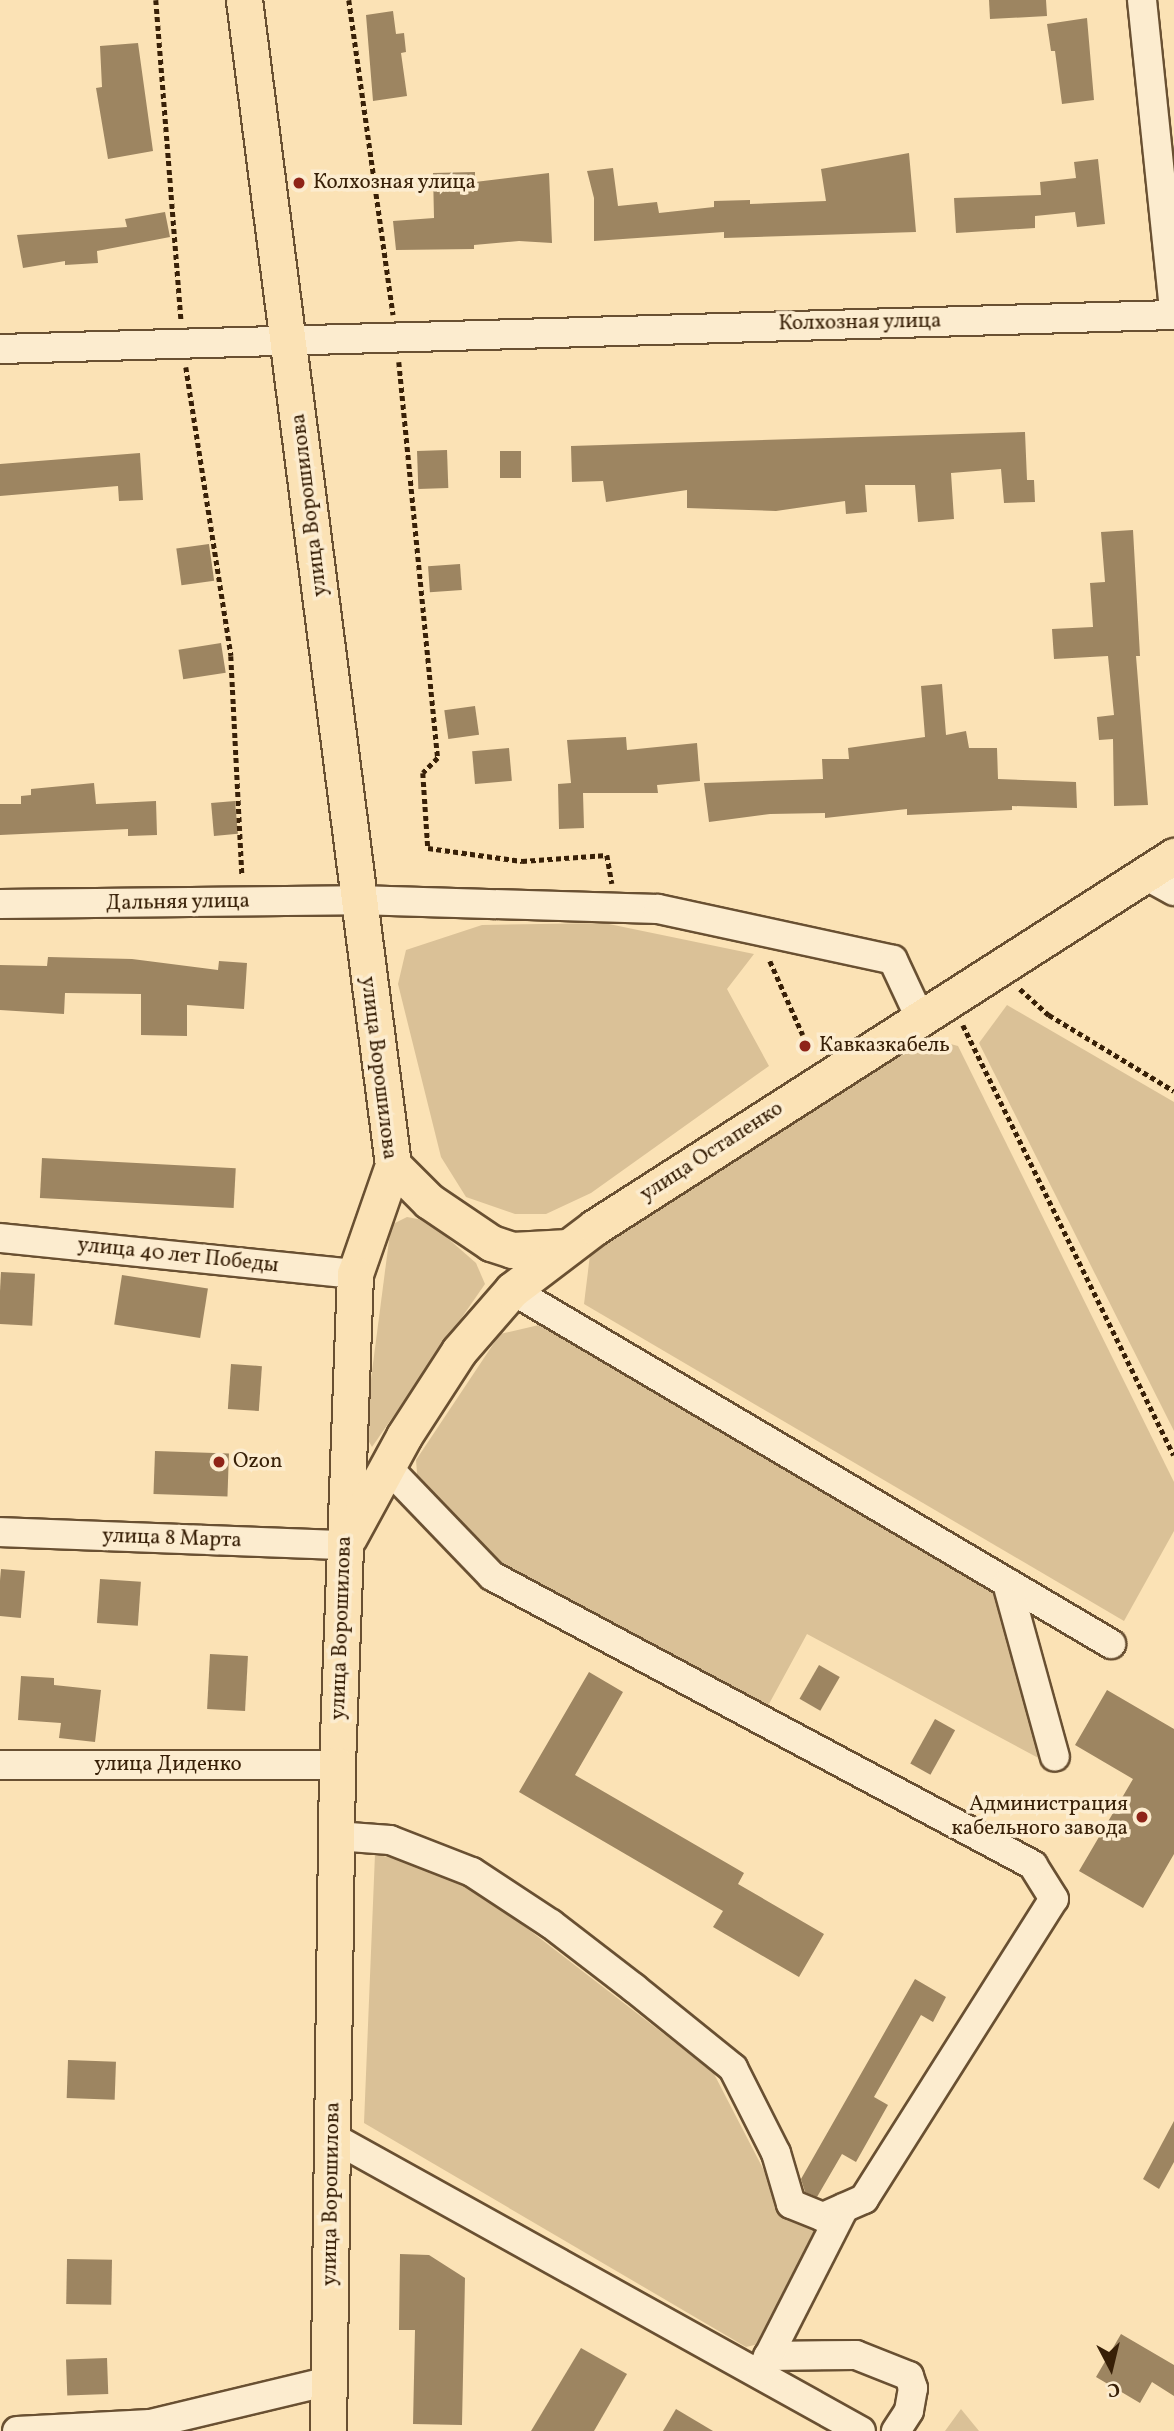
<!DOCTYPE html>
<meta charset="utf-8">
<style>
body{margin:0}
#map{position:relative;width:1174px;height:2431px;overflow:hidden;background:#fbe2b5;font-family:Vollkorn,serif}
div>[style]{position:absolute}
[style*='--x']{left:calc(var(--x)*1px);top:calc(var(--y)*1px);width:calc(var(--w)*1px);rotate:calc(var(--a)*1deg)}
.green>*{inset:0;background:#dac197}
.building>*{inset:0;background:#9d8561;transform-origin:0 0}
.path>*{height:4.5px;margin-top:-2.25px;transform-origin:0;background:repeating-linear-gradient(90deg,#382007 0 5px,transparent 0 8.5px)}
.roads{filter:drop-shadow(2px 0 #695032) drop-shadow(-2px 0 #695032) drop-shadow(0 2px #695032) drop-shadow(0 -2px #695032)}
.minor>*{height:28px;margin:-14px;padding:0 14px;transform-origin:14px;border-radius:14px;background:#fceccf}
.major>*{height:35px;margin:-17.5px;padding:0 17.5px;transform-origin:17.5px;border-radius:17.5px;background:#fbe2b5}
.dots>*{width:19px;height:19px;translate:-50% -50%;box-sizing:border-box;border:4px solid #fceccf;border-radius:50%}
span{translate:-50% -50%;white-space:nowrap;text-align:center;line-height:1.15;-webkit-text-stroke:7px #fceccf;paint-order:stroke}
.poi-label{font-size:21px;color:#382007}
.left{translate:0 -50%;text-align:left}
.right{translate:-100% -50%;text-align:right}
.street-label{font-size:21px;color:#382007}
.north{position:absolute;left:1076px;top:2333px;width:70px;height:70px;-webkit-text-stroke:5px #fceccf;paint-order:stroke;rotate:173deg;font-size:19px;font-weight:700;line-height:28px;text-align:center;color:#382007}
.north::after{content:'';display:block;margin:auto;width:24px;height:32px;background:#382007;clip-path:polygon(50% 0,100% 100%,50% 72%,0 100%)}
</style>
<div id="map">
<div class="green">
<i style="clip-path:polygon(604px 923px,754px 954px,727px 989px,769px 1066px,591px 1193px,546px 1214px,515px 1214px,466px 1197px,441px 1157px,398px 984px,406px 950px,482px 925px)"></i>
<i style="clip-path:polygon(1007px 1005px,1174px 1102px,1174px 1431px,979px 1043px)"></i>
<i style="clip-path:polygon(925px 1037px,958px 1046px,1174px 1482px,1174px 1531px,1124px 1621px,584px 1304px,590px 1255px)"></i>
<i style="clip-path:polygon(407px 1217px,428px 1221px,476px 1263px,485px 1284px,372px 1447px,364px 1433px,391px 1225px)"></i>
<i style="clip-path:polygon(539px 1325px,996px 1594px,1044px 1761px,807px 1634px,763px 1715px,508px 1579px,418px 1486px,416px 1460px,500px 1334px)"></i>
<i style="clip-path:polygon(375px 1854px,457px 1874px,713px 2072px,787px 2215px,821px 2231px,767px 2342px,746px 2347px,364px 2123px)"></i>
<i style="clip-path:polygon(961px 2409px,979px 2431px,945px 2431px)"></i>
</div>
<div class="building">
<i style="clip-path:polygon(989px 0,1046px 0,1047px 16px,990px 19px)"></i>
<i style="clip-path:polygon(393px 11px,396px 34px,404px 33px,406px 52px,401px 53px,407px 96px,373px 101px,366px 15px)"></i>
<i style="clip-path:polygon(1087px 18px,1094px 100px,1062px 104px,1055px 51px,1051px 51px,1047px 24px)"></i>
<i style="clip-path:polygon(138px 43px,153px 151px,108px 159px,96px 88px,102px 87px,100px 46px)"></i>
<i style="clip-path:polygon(909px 153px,916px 232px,724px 238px,724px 232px,594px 241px,594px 198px,587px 171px,613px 168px,618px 206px,657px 202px,659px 213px,714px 207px,714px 201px,750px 200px,750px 204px,826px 201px,821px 169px)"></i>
<i style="clip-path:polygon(1098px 159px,1105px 224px,1077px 227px,1075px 212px,1035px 216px,1035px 228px,956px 233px,954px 198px,1041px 195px,1040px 182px,1076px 178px,1074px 162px)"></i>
<i style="clip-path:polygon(475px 172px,475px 182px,549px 173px,552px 243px,519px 241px,474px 245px,474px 249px,396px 250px,393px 221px,434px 218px,433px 173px)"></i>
<i style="clip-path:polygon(165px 212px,170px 237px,97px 251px,98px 263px,65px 265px,65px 261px,23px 268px,17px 235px,127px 227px,125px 219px)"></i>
<i style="clip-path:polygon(1025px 432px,1027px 480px,1034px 480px,1035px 502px,1004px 503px,1001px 469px,951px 473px,954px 519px,918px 522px,915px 485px,865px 485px,867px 512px,846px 514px,845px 501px,776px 511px,687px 508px,687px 490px,606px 502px,603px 481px,572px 482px,571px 446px)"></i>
<i style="left:447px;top:450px;width:38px;height:30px;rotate:88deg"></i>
<i style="left:500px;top:451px;width:21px;height:27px"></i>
<i style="clip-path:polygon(140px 453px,143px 500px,119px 501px,118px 486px,0 496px,0 464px)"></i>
<i style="clip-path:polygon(1133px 530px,1140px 656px,1136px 656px,1148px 805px,1114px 806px,1113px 739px,1099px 740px,1097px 717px,1114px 715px,1108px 656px,1054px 659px,1052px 629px,1093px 627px,1090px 583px,1105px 582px,1101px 532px)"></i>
<i style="left:209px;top:544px;width:37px;height:33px;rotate:82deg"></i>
<i style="left:460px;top:564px;width:26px;height:32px;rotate:86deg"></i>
<i style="left:221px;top:643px;width:30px;height:43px;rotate:81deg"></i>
<i style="clip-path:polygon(942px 684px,946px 735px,966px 731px,969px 748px,997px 748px,998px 779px,1076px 782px,1077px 808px,1012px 806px,1012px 810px,907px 815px,907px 809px,825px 818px,825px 813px,770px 814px,709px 822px,704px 783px,823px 779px,822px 759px,849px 759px,848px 748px,925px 737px,921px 686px)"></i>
<i style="left:475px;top:706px;width:29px;height:31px;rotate:82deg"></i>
<i style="clip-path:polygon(626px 737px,627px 750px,697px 743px,700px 781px,657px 785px,658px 793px,583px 793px,584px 828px,559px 829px,558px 784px,571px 783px,567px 740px)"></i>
<i style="left:509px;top:748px;width:33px;height:37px;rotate:85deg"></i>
<i style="clip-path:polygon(94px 783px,96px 804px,156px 801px,157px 835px,128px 836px,128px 829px,0 835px,0 804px,21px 804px,21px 796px,31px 795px,31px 789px)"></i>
<i style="left:235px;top:801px;width:33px;height:24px;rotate:85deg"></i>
<i style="clip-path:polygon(48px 957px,132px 959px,218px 970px,219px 961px,247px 963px,244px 1009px,187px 1005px,187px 1036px,141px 1035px,141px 994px,65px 993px,64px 1014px,0 1010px,0 965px,47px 966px)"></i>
<i style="left:42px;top:1158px;width:194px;height:40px;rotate:3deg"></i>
<i style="left:1px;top:1272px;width:34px;height:52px;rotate:3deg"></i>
<i style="left:122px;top:1275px;width:87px;height:50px;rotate:9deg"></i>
<i style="left:231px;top:1364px;width:31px;height:45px;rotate:4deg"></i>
<i style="left:155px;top:1451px;width:74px;height:43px;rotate:2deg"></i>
<i style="left:1px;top:1569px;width:24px;height:47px;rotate:5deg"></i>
<i style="left:100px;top:1579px;width:41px;height:44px;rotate:4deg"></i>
<i style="left:210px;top:1654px;width:38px;height:55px;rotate:3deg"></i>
<i style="left:819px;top:1665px;width:24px;height:39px;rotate:30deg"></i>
<i style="clip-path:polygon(589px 1672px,623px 1692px,575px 1775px,744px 1873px,738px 1884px,824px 1934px,799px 1977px,713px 1927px,723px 1911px,519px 1792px)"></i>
<i style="clip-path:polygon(21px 1676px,54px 1678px,54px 1685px,101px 1690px,95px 1742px,59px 1738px,61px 1723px,18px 1720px)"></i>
<i style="clip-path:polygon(1107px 1690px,1174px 1729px,1174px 1854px,1143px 1908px,1079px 1871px,1133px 1779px,1075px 1745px)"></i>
<i style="left:935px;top:1719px;width:23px;height:51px;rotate:29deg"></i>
<i style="clip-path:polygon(915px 1979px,946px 1997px,933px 2022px,921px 2015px,874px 2097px,888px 2105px,856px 2162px,842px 2154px,817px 2197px,805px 2192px,801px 2179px)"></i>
<i style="left:68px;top:2060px;width:48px;height:38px;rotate:2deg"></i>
<i style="clip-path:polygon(1174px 2121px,1174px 2162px,1159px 2189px,1143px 2179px)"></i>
<i style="clip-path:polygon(400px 2254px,429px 2255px,465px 2278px,462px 2425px,413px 2424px,415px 2330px,399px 2330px)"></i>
<i style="left:67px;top:2259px;width:45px;height:45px;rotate:1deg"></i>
<i style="clip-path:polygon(1121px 2334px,1174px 2365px,1174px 2396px,1152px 2382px,1140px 2403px,1096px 2377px)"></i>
<i style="clip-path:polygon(581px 2348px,627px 2374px,594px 2431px,531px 2431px)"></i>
<i style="left:107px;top:2358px;width:36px;height:41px;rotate:88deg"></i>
<i style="clip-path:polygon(676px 2409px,713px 2431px,663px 2431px)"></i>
</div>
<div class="path">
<i style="--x:156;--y:0;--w:321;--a:85.5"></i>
<i style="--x:349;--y:0;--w:318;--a:82"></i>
<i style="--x:399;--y:362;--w:398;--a:84.4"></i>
<i style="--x:438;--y:758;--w:21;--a:135"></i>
<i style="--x:423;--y:773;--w:75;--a:86.2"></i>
<i style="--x:428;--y:848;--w:95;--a:7.9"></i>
<i style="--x:522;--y:861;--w:85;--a:-4"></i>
<i style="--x:607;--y:855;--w:29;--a:80"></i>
<i style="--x:186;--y:367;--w:292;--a:81.1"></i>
<i style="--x:231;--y:656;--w:220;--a:87.1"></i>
<i style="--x:770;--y:961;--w:81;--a:66"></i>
<i style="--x:1020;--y:989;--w:39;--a:42"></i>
<i style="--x:1049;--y:1015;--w:146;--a:31.3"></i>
<i style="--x:963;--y:1025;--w:479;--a:63.9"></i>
</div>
<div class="roads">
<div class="minor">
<i style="--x:1142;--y:0;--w:312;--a:84.1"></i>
<i style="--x:0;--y:349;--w:1174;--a:-1.66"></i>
<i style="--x:1145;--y:875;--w:33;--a:29"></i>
<i style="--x:0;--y:904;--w:357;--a:-0.6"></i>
<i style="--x:357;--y:900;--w:301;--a:1.7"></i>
<i style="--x:658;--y:909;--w:240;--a:12.2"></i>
<i style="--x:893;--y:960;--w:64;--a:65"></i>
<i style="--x:0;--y:1238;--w:357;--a:5.8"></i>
<i style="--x:512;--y:1290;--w:696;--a:30.58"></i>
<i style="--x:0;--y:1532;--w:345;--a:2.2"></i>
<i style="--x:1007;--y:1583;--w:180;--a:74.6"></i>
<i style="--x:0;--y:1765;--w:337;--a:0"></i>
<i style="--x:336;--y:1836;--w:54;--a:4.2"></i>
<i style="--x:390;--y:1840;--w:88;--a:21.3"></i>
<i style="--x:472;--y:1872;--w:95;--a:33.4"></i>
<i style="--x:551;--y:1924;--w:105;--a:37.6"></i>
<i style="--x:634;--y:1988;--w:127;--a:38.9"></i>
<i style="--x:733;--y:2068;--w:95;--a:63.2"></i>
<i style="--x:776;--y:2153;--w:53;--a:73.6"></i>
<i style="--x:791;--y:2204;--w:35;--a:22"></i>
<i style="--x:823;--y:2217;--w:45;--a:-23.7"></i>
<i style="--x:864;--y:2199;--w:355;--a:-57.7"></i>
<i style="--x:1054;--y:1899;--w:40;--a:-122"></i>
<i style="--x:1033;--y:1865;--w:613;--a:-151.89"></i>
<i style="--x:492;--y:1576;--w:151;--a:-133.9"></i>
<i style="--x:332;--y:2137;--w:605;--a:29.06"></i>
<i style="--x:768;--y:2356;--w:88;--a:-0.7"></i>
<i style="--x:856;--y:2355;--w:57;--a:21.6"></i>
<i style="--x:909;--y:2376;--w:13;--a:72"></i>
<i style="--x:913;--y:2388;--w:23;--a:100"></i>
<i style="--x:909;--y:2411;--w:24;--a:123"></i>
<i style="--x:761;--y:2371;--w:183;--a:-63"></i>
<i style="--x:17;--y:2431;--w:133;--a:-3"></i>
<i style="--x:150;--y:2424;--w:184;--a:-13.5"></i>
</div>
<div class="major">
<i style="--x:244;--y:0;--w:1174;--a:82.71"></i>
<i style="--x:393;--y:1165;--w:115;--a:109.2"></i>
<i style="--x:355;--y:1274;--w:491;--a:92.1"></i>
<i style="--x:337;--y:1765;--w:666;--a:90.77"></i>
<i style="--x:393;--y:1165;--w:51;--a:45"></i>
<i style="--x:429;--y:1201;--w:75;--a:34.1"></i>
<i style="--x:491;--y:1243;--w:22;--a:18"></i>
<i style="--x:512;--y:1250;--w:56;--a:-3.1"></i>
<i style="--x:349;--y:1537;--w:115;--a:-61.4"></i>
<i style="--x:404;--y:1436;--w:101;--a:-57.1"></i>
<i style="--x:459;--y:1351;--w:81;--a:-49"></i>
<i style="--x:512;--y:1290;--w:104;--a:-37.2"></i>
<i style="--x:595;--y:1227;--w:688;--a:-32.65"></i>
</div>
</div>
<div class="dots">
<i style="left:299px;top:183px;background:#8f2418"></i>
<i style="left:805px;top:1046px;background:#8f2418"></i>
<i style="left:219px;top:1462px;background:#8f2418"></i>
<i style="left:1142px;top:1817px;background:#8f2418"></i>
</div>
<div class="poi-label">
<span class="left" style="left:313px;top:183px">Колхозная улица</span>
<span class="left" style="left:819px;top:1046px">Кавказкабель</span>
<span class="left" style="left:233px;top:1462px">Ozon</span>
<span class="right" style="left:1128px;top:1817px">Администрация<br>кабельного завода</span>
</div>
<div class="street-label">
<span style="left:860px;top:323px;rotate:-1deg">Колхозная улица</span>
<span style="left:310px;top:505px;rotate:-97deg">улица Ворошилова</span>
<span style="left:178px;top:903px;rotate:-1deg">Дальняя улица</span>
<span style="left:378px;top:1068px;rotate:83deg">улица Ворошилова</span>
<span style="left:712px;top:1152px;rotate:-33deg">улица Остапенко</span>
<span style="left:178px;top:1256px;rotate:6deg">улица 40 лет Победы</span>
<span style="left:172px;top:1539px;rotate:2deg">улица 8 Марта</span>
<span style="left:342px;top:1628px;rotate:-88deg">улица Ворошилова</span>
<span style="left:168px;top:1765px">улица Диденко</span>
<span style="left:332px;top:2194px;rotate:-89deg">улица Ворошилова</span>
</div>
<div class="north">С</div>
</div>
